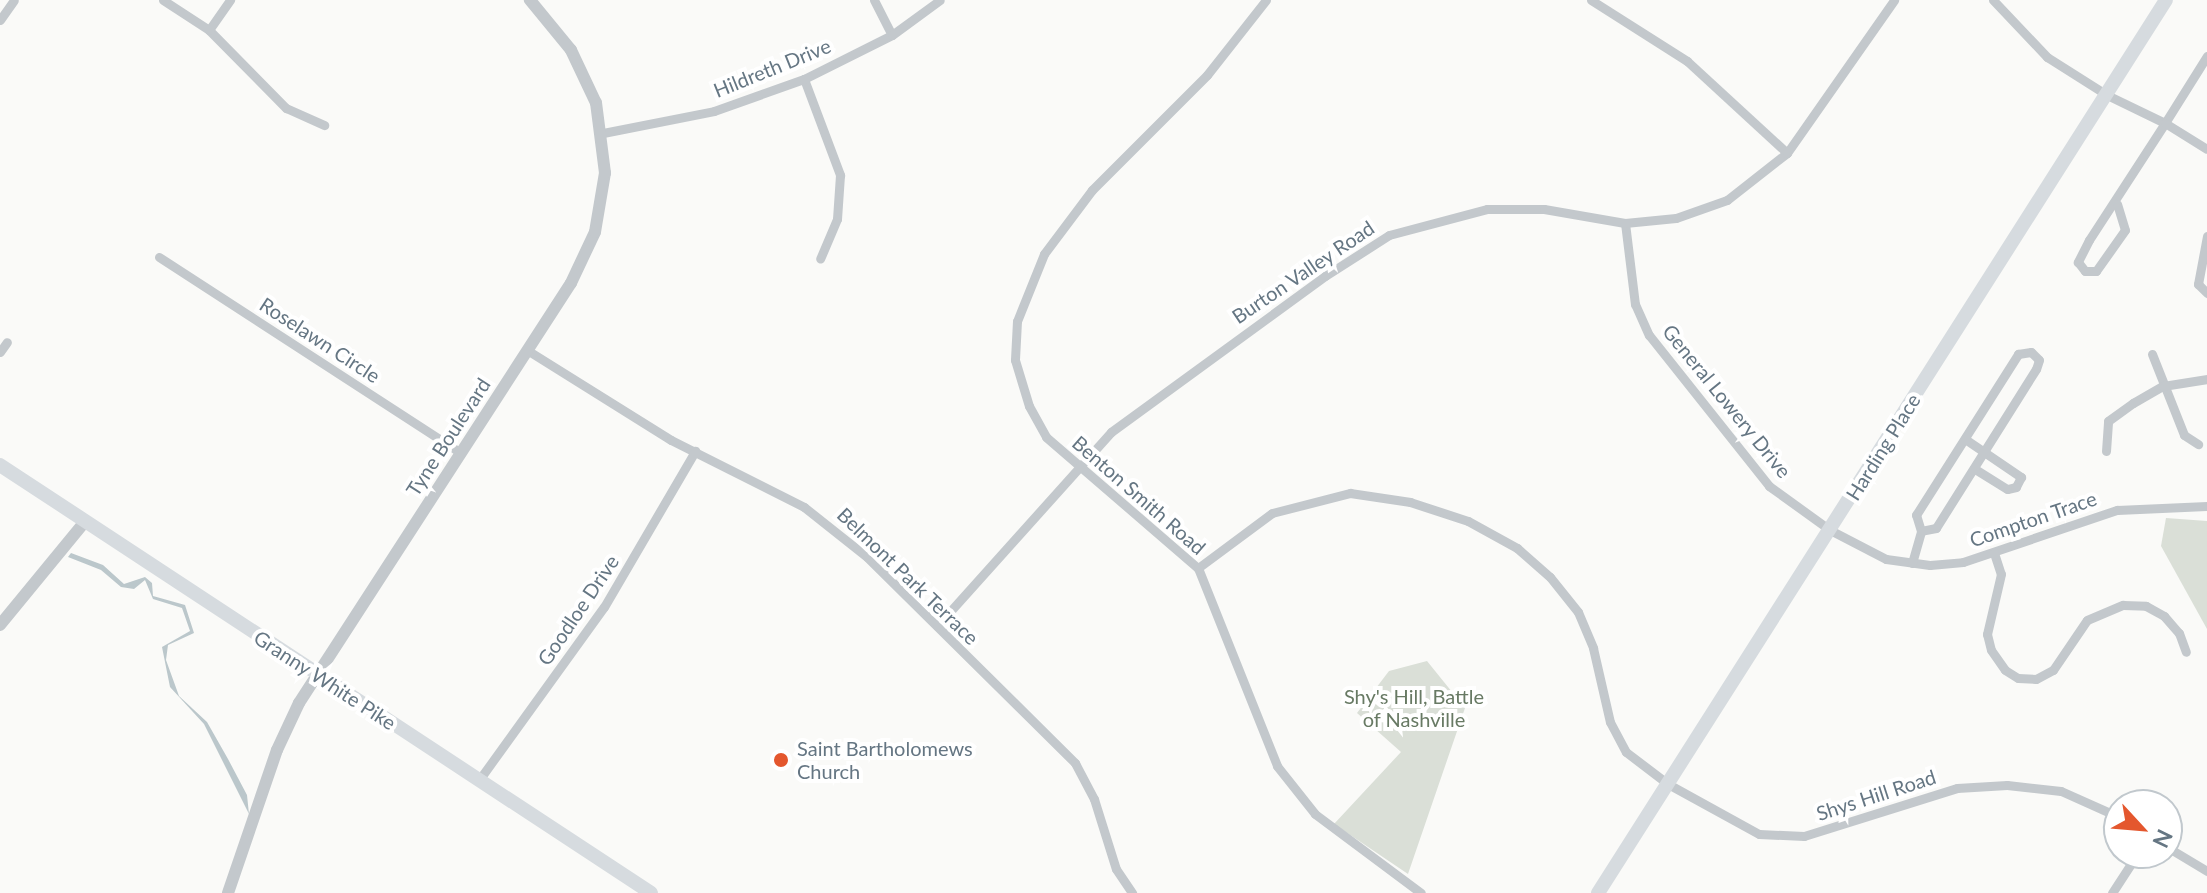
<!DOCTYPE html>
<style>
body{margin:0}
#map{position:relative;width:2207px;height:893px;overflow:hidden;background:#fafaf8;font-family:Lato,sans-serif}
div>[style]{position:absolute}
[style*='--x']{left:calc(var(--x)*1px);top:calc(var(--y)*1px);width:calc(var(--w)*1px);rotate:calc(var(--a)*1deg)}
.green>*{inset:0;background:#dadfd7}
.water>*{inset:0;background:#bbc7cb}
.minor>*{height:9px;margin:-4.5px;padding:0 4.5px;transform-origin:4.5px;border-radius:4.5px;background:#c3c8cc}
.tertiary>*{height:12px;margin:-6px;padding:0 6px;transform-origin:6px;border-radius:6px;background:#c3c8cc}
.secondary>*{height:14px;margin:-7px;padding:0 7px;transform-origin:7px;border-radius:7px;background:#d6dbdf}
.dots>*{width:22px;height:22px;translate:-50% -50%;box-sizing:border-box;border:4px solid #fff;border-radius:50%}
span{translate:-50% -50%;white-space:nowrap;text-align:center;line-height:1.15;-webkit-text-stroke:8px #fff;paint-order:stroke}
.street-label{font-size:20px;color:#657683}
.park-label{font-size:20px;color:#687a64}
.poi-label{font-size:20px;color:#657683}
.left{translate:0 -50%;text-align:left}
.north{position:absolute;left:2103px;top:789px;width:80px;height:80px;box-sizing:border-box;background:#fff;border:2px solid #c1c8cd;border-radius:50%;rotate:116deg;font-size:22px;font-weight:700;line-height:32px;text-align:center;color:#657683}
.north::after{content:'';display:block;margin:auto;width:28px;height:36px;background:#e4572e;clip-path:polygon(50% 0,100% 100%,50% 72%,0 100%)}
</style>
<div id="map">
<div class="green">
<i style="clip-path:polygon(2166px 518px,2207px 521px,2207px 629px,2161px 546px)"></i>
<i style="clip-path:polygon(1427px 661px,1465px 708px,1408px 874px,1334px 824px,1401px 752px,1357px 713px,1389px 671px)"></i>
</div>
<div class="water">
<i style="clip-path:polygon(71px 553px,103px 565px,124px 584px,145px 577px,152px 583px,153px 596px,185px 605px,194px 633px,168px 645px,166px 660px,179px 696px,207px 722px,228px 759px,247px 795px,249px 814px,204px 724px,170px 687px,162px 647px,190px 631px,182px 608px,153px 599px,145px 580px,134px 589px,121px 587px,101px 570px,68px 557px)"></i>
</div>
<div class="minor">
<i style="--x:163;--y:0;--w:55;--a:33.1"></i>
<i style="--x:209;--y:30;--w:110;--a:45.4"></i>
<i style="--x:286;--y:108;--w:42;--a:24.1"></i>
<i style="--x:874;--y:0;--w:39;--a:63"></i>
<i style="--x:1266;--y:0;--w:95;--a:128.2"></i>
<i style="--x:1207;--y:75;--w:163;--a:135"></i>
<i style="--x:1092;--y:190;--w:80;--a:126.9"></i>
<i style="--x:1044;--y:254;--w:72;--a:111.9"></i>
<i style="--x:1017;--y:321;--w:39;--a:93"></i>
<i style="--x:1015;--y:360;--w:48;--a:73.1"></i>
<i style="--x:1029;--y:406;--w:35;--a:61"></i>
<i style="--x:1046;--y:437;--w:201;--a:40.8"></i>
<i style="--x:1198;--y:568;--w:213;--a:68.2"></i>
<i style="--x:1277;--y:766;--w:61;--a:51.6"></i>
<i style="--x:1315;--y:814;--w:132;--a:36.7"></i>
<i style="--x:1591;--y:0;--w:114;--a:32.4"></i>
<i style="--x:1687;--y:61;--w:136;--a:42.6"></i>
<i style="--x:1993;--y:0;--w:79;--a:46.5"></i>
<i style="--x:2047;--y:57;--w:71;--a:32.3"></i>
<i style="--x:2107;--y:95;--w:64;--a:25.8"></i>
<i style="--x:2165;--y:123;--w:140;--a:123"></i>
<i style="--x:2089;--y:240;--w:25;--a:117"></i>
<i style="--x:2078;--y:262;--w:11;--a:52"></i>
<i style="--x:2085;--y:271;--w:11;--a:0"></i>
<i style="--x:2096;--y:271;--w:50;--a:-54.7"></i>
<i style="--x:2125;--y:230;--w:27;--a:-107"></i>
<i style="--x:0;--y:20;--w:24;--a:-55"></i>
<i style="--x:209;--y:30;--w:37;--a:-55"></i>
<i style="--x:2207;--y:56;--w:79;--a:122.1"></i>
<i style="--x:2165;--y:123;--w:49;--a:31.8"></i>
<i style="--x:804;--y:79;--w:103;--a:69.4"></i>
<i style="--x:840;--y:175;--w:44;--a:93.9"></i>
<i style="--x:837;--y:219;--w:43;--a:113"></i>
<i style="--x:603;--y:133;--w:113;--a:-11.2"></i>
<i style="--x:714;--y:111;--w:96;--a:-19.6"></i>
<i style="--x:804;--y:79;--w:98;--a:-26.6"></i>
<i style="--x:892;--y:35;--w:59;--a:-36.1"></i>
<i style="--x:1625;--y:223;--w:82;--a:83"></i>
<i style="--x:1635;--y:304;--w:34;--a:66"></i>
<i style="--x:1649;--y:335;--w:193;--a:51.5"></i>
<i style="--x:1769;--y:486;--w:75;--a:35.8"></i>
<i style="--x:1830;--y:530;--w:63;--a:27.4"></i>
<i style="--x:1886;--y:559;--w:44;--a:7.8"></i>
<i style="--x:1930;--y:565;--w:33;--a:-5"></i>
<i style="--x:1963;--y:562;--w:163;--a:-18.7"></i>
<i style="--x:2117;--y:510;--w:90;--a:-2.5"></i>
<i style="--x:2207;--y:236;--w:49;--a:100.6"></i>
<i style="--x:2198;--y:284;--w:13;--a:45"></i>
<i style="--x:159;--y:257;--w:360;--a:33"></i>
<i style="--x:527;--y:350;--w:170;--a:32"></i>
<i style="--x:671;--y:440;--w:149;--a:26.7"></i>
<i style="--x:804;--y:507;--w:80;--a:38.4"></i>
<i style="--x:867;--y:557;--w:293;--a:44.7"></i>
<i style="--x:1075;--y:763;--w:41;--a:62.2"></i>
<i style="--x:1094;--y:799;--w:73;--a:72.6"></i>
<i style="--x:1116;--y:869;--w:29;--a:56"></i>
<i style="--x:0;--y:352;--w:12;--a:-55"></i>
<i style="--x:2152;--y:354;--w:87;--a:68.4"></i>
<i style="--x:2184;--y:435;--w:17;--a:33"></i>
<i style="--x:1965;--y:439;--w:68;--a:34.2"></i>
<i style="--x:2021;--y:477;--w:11;--a:117"></i>
<i style="--x:2016;--y:487;--w:9;--a:167"></i>
<i style="--x:2007;--y:489;--w:39;--a:-148"></i>
<i style="--x:2106;--y:451;--w:30;--a:-86"></i>
<i style="--x:2108;--y:421;--w:31;--a:-36"></i>
<i style="--x:2133;--y:403;--w:34;--a:-30"></i>
<i style="--x:2163;--y:386;--w:45;--a:-9"></i>
<i style="--x:1994;--y:553;--w:22;--a:72"></i>
<i style="--x:2001;--y:574;--w:62;--a:103.1"></i>
<i style="--x:1987;--y:634;--w:16;--a:76"></i>
<i style="--x:1991;--y:650;--w:24;--a:55"></i>
<i style="--x:2005;--y:670;--w:15;--a:32"></i>
<i style="--x:2018;--y:678;--w:18;--a:3"></i>
<i style="--x:2036;--y:679;--w:19;--a:-28"></i>
<i style="--x:2053;--y:670;--w:60;--a:-55.8"></i>
<i style="--x:2087;--y:620;--w:39;--a:-23"></i>
<i style="--x:2123;--y:605;--w:23;--a:2"></i>
<i style="--x:2146;--y:606;--w:21;--a:29"></i>
<i style="--x:2164;--y:616;--w:23;--a:49"></i>
<i style="--x:2179;--y:633;--w:20;--a:70"></i>
<i style="--x:1912;--y:563;--w:33;--a:-74"></i>
<i style="--x:1921;--y:531;--w:17;--a:-107"></i>
<i style="--x:1916;--y:515;--w:191;--a:-57.6"></i>
<i style="--x:2018;--y:354;--w:13;--a:-9"></i>
<i style="--x:2031;--y:352;--w:11;--a:45"></i>
<i style="--x:2039;--y:360;--w:9;--a:108"></i>
<i style="--x:2036;--y:369;--w:188;--a:122.2"></i>
<i style="--x:1936;--y:528;--w:15;--a:169"></i>
<i style="--x:1198;--y:568;--w:92;--a:-36.6"></i>
<i style="--x:1272;--y:513;--w:81;--a:-14.4"></i>
<i style="--x:1350;--y:493;--w:61;--a:8.5"></i>
<i style="--x:1410;--y:502;--w:61;--a:18.1"></i>
<i style="--x:1468;--y:521;--w:56;--a:28.9"></i>
<i style="--x:1517;--y:548;--w:44;--a:41.3"></i>
<i style="--x:1550;--y:577;--w:45;--a:51.3"></i>
<i style="--x:1578;--y:612;--w:39;--a:67"></i>
<i style="--x:1593;--y:648;--w:76;--a:77.1"></i>
<i style="--x:1610;--y:722;--w:34;--a:62"></i>
<i style="--x:1626;--y:752;--w:53;--a:37.3"></i>
<i style="--x:1668;--y:784;--w:104;--a:28.8"></i>
<i style="--x:1759;--y:834;--w:45;--a:2.5"></i>
<i style="--x:1804;--y:836;--w:160;--a:-17.4"></i>
<i style="--x:1957;--y:788;--w:50;--a:-3.4"></i>
<i style="--x:2007;--y:785;--w:54;--a:6.3"></i>
<i style="--x:2061;--y:791;--w:64;--a:24.1"></i>
<i style="--x:937;--y:626;--w:261;--a:-48.1"></i>
<i style="--x:1111;--y:432;--w:265;--a:-36.1"></i>
<i style="--x:1325;--y:276;--w:76;--a:-32.6"></i>
<i style="--x:1389;--y:235;--w:101;--a:-14.9"></i>
<i style="--x:1487;--y:209;--w:57;--a:0"></i>
<i style="--x:1544;--y:209;--w:82;--a:9.8"></i>
<i style="--x:1625;--y:223;--w:51;--a:-5.6"></i>
<i style="--x:1676;--y:218;--w:54;--a:-19.4"></i>
<i style="--x:1727;--y:200;--w:76;--a:-38.1"></i>
<i style="--x:1787;--y:153;--w:187;--a:-55"></i>
<i style="--x:479;--y:780;--w:213;--a:-54.2"></i>
<i style="--x:604;--y:607;--w:181;--a:-59.7"></i>
<i style="--x:2167;--y:847;--w:47;--a:31"></i>
<i style="--x:2112;--y:893;--w:48;--a:-57"></i>
</div>
<div class="tertiary">
<i style="--x:0;--y:625;--w:131;--a:-50.6"></i>
<i style="--x:228;--y:893;--w:151;--a:-71.1"></i>
<i style="--x:277;--y:750;--w:52;--a:-64.9"></i>
<i style="--x:299;--y:703;--w:500;--a:-57.07"></i>
<i style="--x:571;--y:283;--w:56;--a:-64.8"></i>
<i style="--x:595;--y:232;--w:60;--a:-80.4"></i>
<i style="--x:605;--y:173;--w:71;--a:-97.3"></i>
<i style="--x:596;--y:103;--w:59;--a:-115.3"></i>
<i style="--x:571;--y:50;--w:65;--a:-129.4"></i>
</div>
<div class="secondary">
<i style="--x:0;--y:465;--w:779;--a:33.32"></i>
<i style="--x:1598;--y:893;--w:1058;--a:-57.54"></i>
</div>
<div class="dots">
<i style="left:781px;top:760px;background:#e4572e"></i>
</div>
<div class="street-label">
<span style="left:772px;top:68px;rotate:-22deg">Hildreth Drive</span>
<span style="left:1303px;top:272px;rotate:-34deg">Burton Valley Road</span>
<span style="left:320px;top:340px;rotate:33deg">Roselawn Circle</span>
<span style="left:1727px;top:401px;rotate:51deg">General Lowery Drive</span>
<span style="left:448px;top:437px;rotate:-57deg">Tyne Boulevard</span>
<span style="left:1883px;top:447px;rotate:-58deg">Harding Place</span>
<span style="left:1139px;top:495px;rotate:41deg">Benton Smith Road</span>
<span style="left:2033px;top:519px;rotate:-19deg">Compton Trace</span>
<span style="left:908px;top:576px;rotate:44deg">Belmont Park Terrace</span>
<span style="left:578px;top:610px;rotate:-56deg">Goodloe Drive</span>
<span style="left:325px;top:680px;rotate:33deg">Granny White Pike</span>
<span style="left:1876px;top:795px;rotate:-18deg">Shys Hill Road</span>
</div>
<div class="park-label">
<span style="left:1414px;top:708px">Shy's Hill, Battle<br>of Nashville</span>
</div>
<div class="poi-label">
<span class="left" style="left:797px;top:760px">Saint Bartholomews<br>Church</span>
</div>
<div class="north">N</div>
</div>
